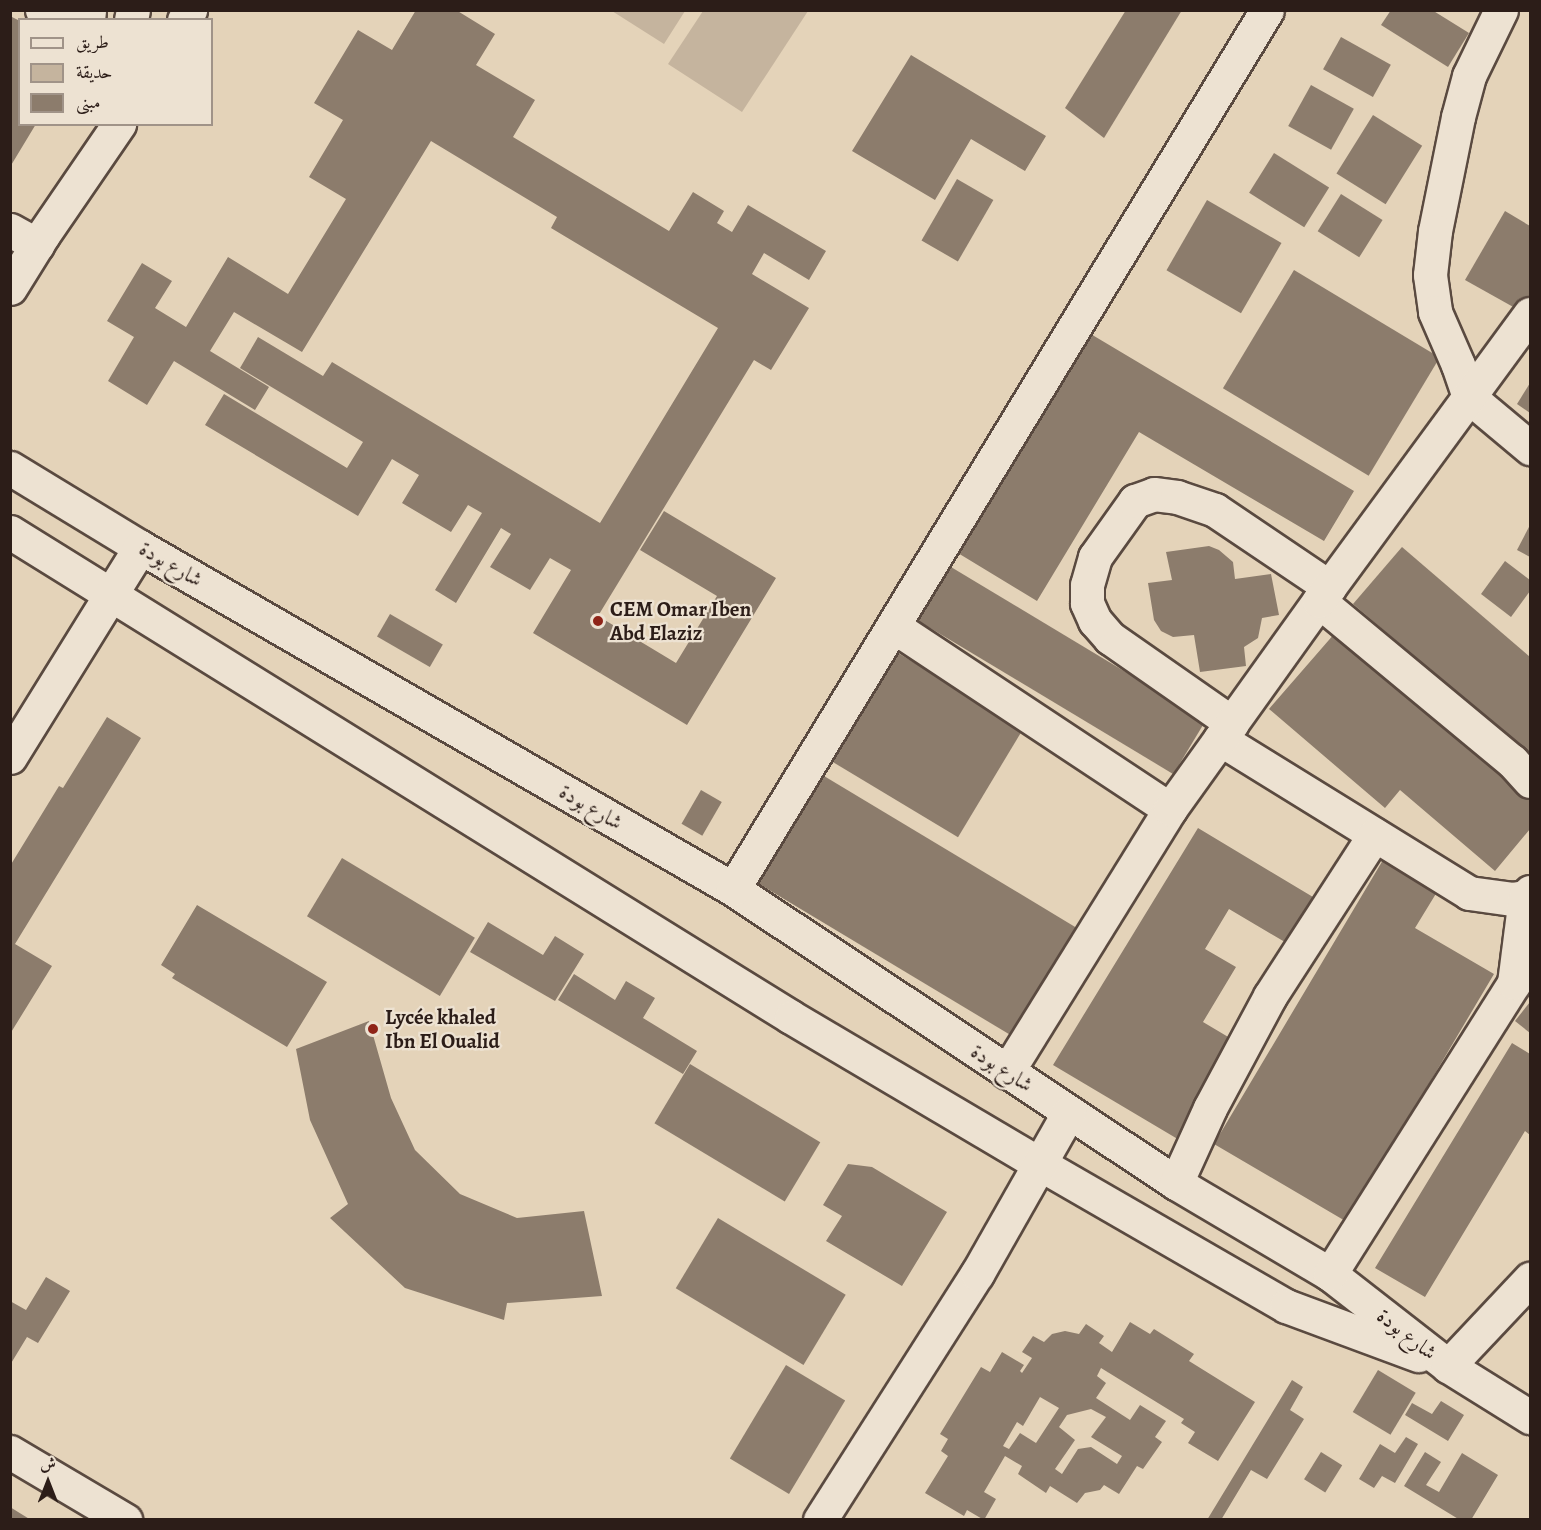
<!DOCTYPE html>
<meta charset="utf-8">
<style>
body{margin:0}
#map{position:relative;width:1541px;height:1530px;overflow:hidden;background:#e4d3b9;font-family:Alegreya,Amiri,serif}
div>[style]{position:absolute}
[style*='--x']{left:calc(var(--x)*1px);top:calc(var(--y)*1px);width:calc(var(--w)*1px);rotate:calc(var(--a)*1deg)}
.green>*{inset:0;background:#c5b49e}
.building>*{inset:0;background:#8c7c6c;transform-origin:0 0}
.roads{filter:drop-shadow(2px 0 #5a4a40) drop-shadow(-2px 0 #5a4a40) drop-shadow(0 2px #5a4a40) drop-shadow(0 -2px #5a4a40)}
.minor>*{height:33px;margin:-16.5px;padding:0 16.5px;transform-origin:16.5px;border-radius:16.5px;background:#ede2d2}
.dots>*{width:16px;height:16px;translate:-50% -50%;box-sizing:border-box;border:3px solid #ede2d2;border-radius:50%}
span{translate:-50% -50%;white-space:nowrap;text-align:center;line-height:1.15;-webkit-text-stroke:4.5px #ede2d2;paint-order:stroke}
.street-label{font-size:21px;color:#2c1d18}
.poi-label{font-size:21px;color:#2c1d18;font-weight:700}
.left{translate:0 -50%;text-align:left}
.frame{position:absolute;inset:0;border:12px solid #2c1d18;pointer-events:none}
.legend{position:absolute;left:18px;top:18px;width:195px;height:108px;box-sizing:border-box;background:#ede2d2;border:2px solid #a09388;margin:0;padding:8px 10px;list-style:none;font-size:18px;color:#2c1d18}
.legend li{display:flex;align-items:center;gap:12px;height:30px}
.legend b{width:30px;border:2px solid #a09388}
.north{position:absolute;left:18px;top:1452px;width:60px;height:60px;-webkit-text-stroke:4px #ede2d2;paint-order:stroke;rotate:0deg;font-size:16px;font-weight:700;line-height:24px;text-align:center;color:#2c1d18}
.north::after{content:'';display:block;margin:auto;width:21px;height:27px;background:#2c1d18;clip-path:polygon(50% 0,100% 100%,50% 72%,0 100%)}
</style>
<div id="map">
<div class="green">
<i style="clip-path:polygon(612px 11px,685px 11px,664px 44px)"></i>
<i style="clip-path:polygon(703px 11px,808px 11px,742px 112px,668px 64px)"></i>
</div>
<div class="building">
<i style="clip-path:polygon(416px 10px,456px 10px,495px 34px,476px 65px,535px 100px,513px 137px,669px 231px,693px 192px,724px 211px,717px 223px,732px 232px,748px 205px,826px 251px,809px 280px,764px 253px,752px 274px,809px 308px,771px 370px,754px 360px,598px 616px,676px 663px,717px 596px,640px 550px,664px 511px,776px 578px,687px 725px,533px 633px,571px 570px,550px 558px,530px 590px,490px 567px,511px 534px,501px 528px,456px 603px,435px 590px,482px 513px,468px 505px,451px 532px,402px 503px,419px 475px,392px 459px,358px 516px,205px 425px,224px 394px,347px 468px,363px 442px,240px 368px,258px 337px,323px 376px,332px 362px,600px 523px,718px 328px,551px 228px,557px 217px,431px 141px,302px 352px,234px 312px,210px 351px,269px 387px,255px 410px,174px 361px,147px 405px,108px 381px,134px 337px,107px 321px,142px 263px,172px 281px,155px 308px,186px 327px,228px 257px,288px 294px,346px 199px,309px 177px,343px 120px,314px 103px,358px 30px,392px 50px)"></i>
<i style="clip-path:polygon(1126px 10px,1182px 10px,1104px 138px,1065px 108px)"></i>
<i style="clip-path:polygon(1391px 10px,1432px 10px,1469px 33px,1448px 67px,1381px 25px)"></i>
<i style="clip-path:polygon(10px 16px,20px 21px,20px 124px,36px 124px,10px 167px)"></i>
<i style="left:1341px;top:37px;width:57px;height:37px;rotate:29deg"></i>
<i style="clip-path:polygon(911px 55px,1046px 136px,1025px 171px,971px 139px,935px 200px,852px 151px)"></i>
<i style="left:1311px;top:85px;width:49px;height:47px;rotate:29deg"></i>
<i style="left:1373px;top:115px;width:58px;height:69px;rotate:32deg"></i>
<i style="left:1274px;top:153px;width:65px;height:47px;rotate:32deg"></i>
<i style="left:957px;top:179px;width:42px;height:71px;rotate:30deg"></i>
<i style="left:1341px;top:194px;width:49px;height:44px;rotate:32deg"></i>
<i style="left:1207px;top:200px;width:86px;height:81px;rotate:30deg"></i>
<i style="clip-path:polygon(1505px 211px,1530px 226px,1530px 303px,1524px 313px,1465px 280px)"></i>
<i style="left:1294px;top:270px;width:170px;height:138px;rotate:31deg"></i>
<i style="clip-path:polygon(1084px 330px,1354px 491px,1324px 541px,1139px 432px,1037px 601px,948px 547px)"></i>
<i style="clip-path:polygon(1530px 383px,1530px 413px,1517px 404px)"></i>
<i style="clip-path:polygon(1530px 525px,1530px 557px,1517px 550px)"></i>
<i style="clip-path:polygon(1209px 546px,1219px 550px,1233px 562px,1235px 579px,1271px 574px,1279px 615px,1262px 618px,1258px 638px,1244px 647px,1246px 666px,1200px 672px,1194px 635px,1173px 637px,1161px 631px,1154px 620px,1148px 583px,1172px 580px,1166px 552px)"></i>
<i style="clip-path:polygon(1402px 547px,1530px 657px,1530px 755px,1353px 604px)"></i>
<i style="left:941px;top:561px;width:309px;height:63px;rotate:31deg"></i>
<i style="clip-path:polygon(1505px 561px,1530px 580px,1530px 591px,1511px 617px,1481px 594px)"></i>
<i style="left:390px;top:614px;width:61px;height:26px;rotate:30deg"></i>
<i style="clip-path:polygon(1335px 633px,1530px 799px,1530px 829px,1495px 871px,1400px 790px,1385px 808px,1269px 709px)"></i>
<i style="left:888px;top:647px;width:158px;height:127px;rotate:31deg"></i>
<i style="clip-path:polygon(107px 717px,141px 738px,15px 944px,52px 966px,10px 1034px,10px 866px,59px 786px,63px 788px)"></i>
<i style="left:819px;top:773px;width:309px;height:126px;rotate:31deg"></i>
<i style="left:701px;top:790px;width:24px;height:39px;rotate:30deg"></i>
<i style="clip-path:polygon(1198px 828px,1318px 900px,1290px 945px,1229px 909px,1205px 949px,1236px 967px,1203px 1022px,1240px 1044px,1181px 1141px,1053px 1065px)"></i>
<i style="left:342px;top:858px;width:155px;height:68px;rotate:31deg"></i>
<i style="clip-path:polygon(1383px 860px,1437px 892px,1415px 928px,1494px 974px,1347px 1222px,1214px 1144px)"></i>
<i style="clip-path:polygon(197px 905px,327px 982px,287px 1047px,172px 978px,175px 974px,161px 965px)"></i>
<i style="clip-path:polygon(488px 922px,543px 955px,555px 936px,584px 954px,555px 1001px,470px 952px)"></i>
<i style="clip-path:polygon(574px 974px,615px 1000px,626px 981px,655px 998px,643px 1018px,697px 1051px,683px 1074px,558px 1000px)"></i>
<i style="clip-path:polygon(1530px 1002px,1530px 1033px,1515px 1021px)"></i>
<i style="clip-path:polygon(369px 1021px,391px 1098px,415px 1150px,460px 1194px,517px 1218px,584px 1211px,602px 1296px,507px 1303px,504px 1320px,405px 1288px,330px 1218px,348px 1204px,310px 1120px,296px 1049px)"></i>
<i style="clip-path:polygon(1512px 1043px,1530px 1054px,1530px 1135px,1525px 1131px,1425px 1297px,1375px 1268px)"></i>
<i style="left:690px;top:1064px;width:152px;height:69px;rotate:31deg"></i>
<i style="clip-path:polygon(848px 1164px,872px 1167px,947px 1212px,902px 1286px,826px 1241px,842px 1216px,823px 1205px)"></i>
<i style="left:718px;top:1218px;width:149px;height:82px;rotate:31deg"></i>
<i style="clip-path:polygon(46px 1277px,70px 1291px,38px 1343px,27px 1337px,10px 1365px,10px 1301px,26px 1310px)"></i>
<i style="clip-path:polygon(evenodd,1130px 1322px,1150px 1334px,1154px 1329px,1194px 1354px,1189px 1361px,1255px 1402px,1218px 1461px,1188px 1443px,1195px 1432px,1181px 1423px,1184px 1419px,1101px 1368px,1097px 1376px,1106px 1383px,1096px 1398px,1130px 1420px,1140px 1405px,1166px 1421px,1155px 1437px,1162px 1442px,1143px 1469px,1137px 1466px,1119px 1494px,1104px 1485px,1100px 1490px,1085px 1493px,1077px 1503px,1050px 1486px,1046px 1493px,1018px 1474px,1022px 1466px,1005px 1456px,984px 1492px,996px 1499px,984px 1520px,967px 1510px,964px 1516px,925px 1493px,948px 1456px,941px 1451px,948px 1439px,940px 1434px,981px 1367px,990px 1372px,1002px 1352px,1024px 1365px,1020px 1371px,1022px 1373px,1032px 1358px,1022px 1352px,1033px 1336px,1044px 1342px,1052px 1334px,1065px 1331px,1079px 1334px,1086px 1324px,1104px 1336px,1099px 1343px,1112px 1352px,1130px 1322px,1040px 1397px,1059px 1408px,1036px 1443px,1020px 1433px,1009px 1449px,1003px 1446px,1017px 1422px,1023px 1426px,1040px 1397px,1130px 1322px,1091px 1409px,1106px 1417px,1091px 1437px,1122px 1456px,1117px 1464px,1091px 1447px,1078px 1449px,1062px 1474px,1055px 1469px,1075px 1440px,1059px 1427px,1067px 1415px,1091px 1409px)"></i>
<i style="left:786px;top:1365px;width:69px;height:109px;rotate:31deg"></i>
<i style="left:1378px;top:1370px;width:44px;height:49px;rotate:31deg"></i>
<i style="clip-path:polygon(1292px 1380px,1303px 1387px,1290px 1410px,1304px 1419px,1267px 1479px,1251px 1470px,1221px 1520px,1207px 1520px)"></i>
<i style="clip-path:polygon(1441px 1401px,1464px 1415px,1448px 1441px,1405px 1415px,1412px 1403px,1432px 1414px)"></i>
<i style="clip-path:polygon(1406px 1437px,1418px 1444px,1395px 1483px,1382px 1476px,1374px 1488px,1359px 1479px,1380px 1444px,1395px 1453px)"></i>
<i style="left:1321px;top:1452px;width:25px;height:32px;rotate:32deg"></i>
<i style="clip-path:polygon(1425px 1452px,1441px 1462px,1426px 1485px,1439px 1492px,1462px 1453px,1498px 1475px,1471px 1520px,1460px 1520px,1404px 1486px)"></i>
<i style="clip-path:polygon(10px 1507px,31px 1520px,10px 1520px)"></i>
</div>
<div class="roads">
<div class="minor">
<i style="--x:42;--y:10;--w:21;--a:29"></i>
<i style="--x:1501;--y:10;--w:73;--a:115.9"></i>
<i style="--x:1469;--y:76;--w:42;--a:105"></i>
<i style="--x:1458;--y:117;--w:116;--a:101.4"></i>
<i style="--x:1435;--y:231;--w:44;--a:96.5"></i>
<i style="--x:1430;--y:275;--w:37;--a:82"></i>
<i style="--x:1435;--y:312;--w:58;--a:66.5"></i>
<i style="--x:1458;--y:365;--w:34;--a:71"></i>
<i style="--x:1469;--y:397;--w:80;--a:39.9"></i>
<i style="--x:88;--y:20;--w:10;--a:-84"></i>
<i style="--x:131;--y:20;--w:10;--a:-79"></i>
<i style="--x:184;--y:20;--w:12;--a:-59"></i>
<i style="--x:10;--y:230;--w:31;--a:29"></i>
<i style="--x:10;--y:288;--w:62;--a:-58.1"></i>
<i style="--x:43;--y:235;--w:135;--a:-55.6"></i>
<i style="--x:10;--y:468;--w:152;--a:31.3"></i>
<i style="--x:140;--y:547;--w:685;--a:29.97"></i>
<i style="--x:733;--y:889;--w:532;--a:33.57"></i>
<i style="--x:1176;--y:1183;--w:179;--a:30.6"></i>
<i style="--x:1330;--y:1274;--w:150;--a:37.9"></i>
<i style="--x:1448;--y:1366;--w:97;--a:31.9"></i>
<i style="--x:10;--y:532;--w:919;--a:31.84"></i>
<i style="--x:791;--y:1017;--w:289;--a:30.6"></i>
<i style="--x:1040;--y:1164;--w:284;--a:30"></i>
<i style="--x:1286;--y:1306;--w:141;--a:20.4"></i>
<i style="--x:1319;--y:601;--w:251;--a:39.7"></i>
<i style="--x:1512;--y:761;--w:27;--a:48"></i>
<i style="--x:893;--y:626;--w:332;--a:33.5"></i>
<i style="--x:1232;--y:723;--w:149;--a:-145.1"></i>
<i style="--x:1110;--y:638;--w:23;--a:-131"></i>
<i style="--x:1095;--y:621;--w:20;--a:-114"></i>
<i style="--x:1087;--y:603;--w:18;--a:-90"></i>
<i style="--x:1087;--y:585;--w:29;--a:-74"></i>
<i style="--x:1095;--y:557;--w:69;--a:-54.5"></i>
<i style="--x:1135;--y:501;--w:20;--a:-20"></i>
<i style="--x:1154;--y:494;--w:23;--a:7"></i>
<i style="--x:1177;--y:497;--w:40;--a:18.9"></i>
<i style="--x:1215;--y:510;--w:138;--a:34"></i>
<i style="--x:1220;--y:739;--w:293;--a:31.7"></i>
<i style="--x:1469;--y:893;--w:43;--a:7.9"></i>
<i style="--x:1512;--y:899;--w:13;--a:-9"></i>
<i style="--x:1525;--y:897;--w:7;--a:-45"></i>
<i style="--x:10;--y:757;--w:247;--a:-58.2"></i>
<i style="--x:733;--y:889;--w:1028;--a:-58.72"></i>
<i style="--x:1007;--y:1072;--w:309;--a:-58.2"></i>
<i style="--x:1170;--y:809;--w:256;--a:-54.4"></i>
<i style="--x:1319;--y:601;--w:356;--a:-53.7"></i>
<i style="--x:1176;--y:1183;--w:82;--a:-65.6"></i>
<i style="--x:1210;--y:1108;--w:127;--a:-61.8"></i>
<i style="--x:1270;--y:996;--w:192;--a:-57.1"></i>
<i style="--x:1330;--y:1274;--w:344;--a:-57.7"></i>
<i style="--x:1514;--y:983;--w:87;--a:-82.7"></i>
<i style="--x:1448;--y:1366;--w:120;--a:-46.7"></i>
<i style="--x:10;--y:1452;--w:134;--a:30.6"></i>
<i style="--x:820;--y:1520;--w:292;--a:-57.5"></i>
<i style="--x:977;--y:1274;--w:186;--a:-60.4"></i>
</div>
</div>
<div class="dots">
<i style="left:598px;top:621px;background:#8f2418"></i>
<i style="left:373px;top:1029px;background:#8f2418"></i>
</div>
<div class="street-label">
<span style="left:171px;top:564px;rotate:30deg">شارع بودة</span>
<span style="left:591px;top:807px;rotate:30deg">شارع بودة</span>
<span style="left:1002px;top:1068px;rotate:33deg">شارع بودة</span>
<span style="left:1407px;top:1334px;rotate:38deg">شارع بودة</span>
</div>
<div class="poi-label">
<span class="left" style="left:610px;top:621px">CEM Omar Iben<br>Abd Elaziz</span>
<span class="left" style="left:385px;top:1029px">Lycée khaled<br>Ibn El Oualid</span>
</div>
<div class="frame"></div>
<ul class="legend">
<li><b style="height:8px;background:#ede2d2"></b>طريق</li>
<li><b style="height:16px;background:#c5b49e"></b>حديقة</li>
<li><b style="height:16px;background:#8c7c6c"></b>مبنى</li>
</ul>
<div class="north">ش</div>
</div>
